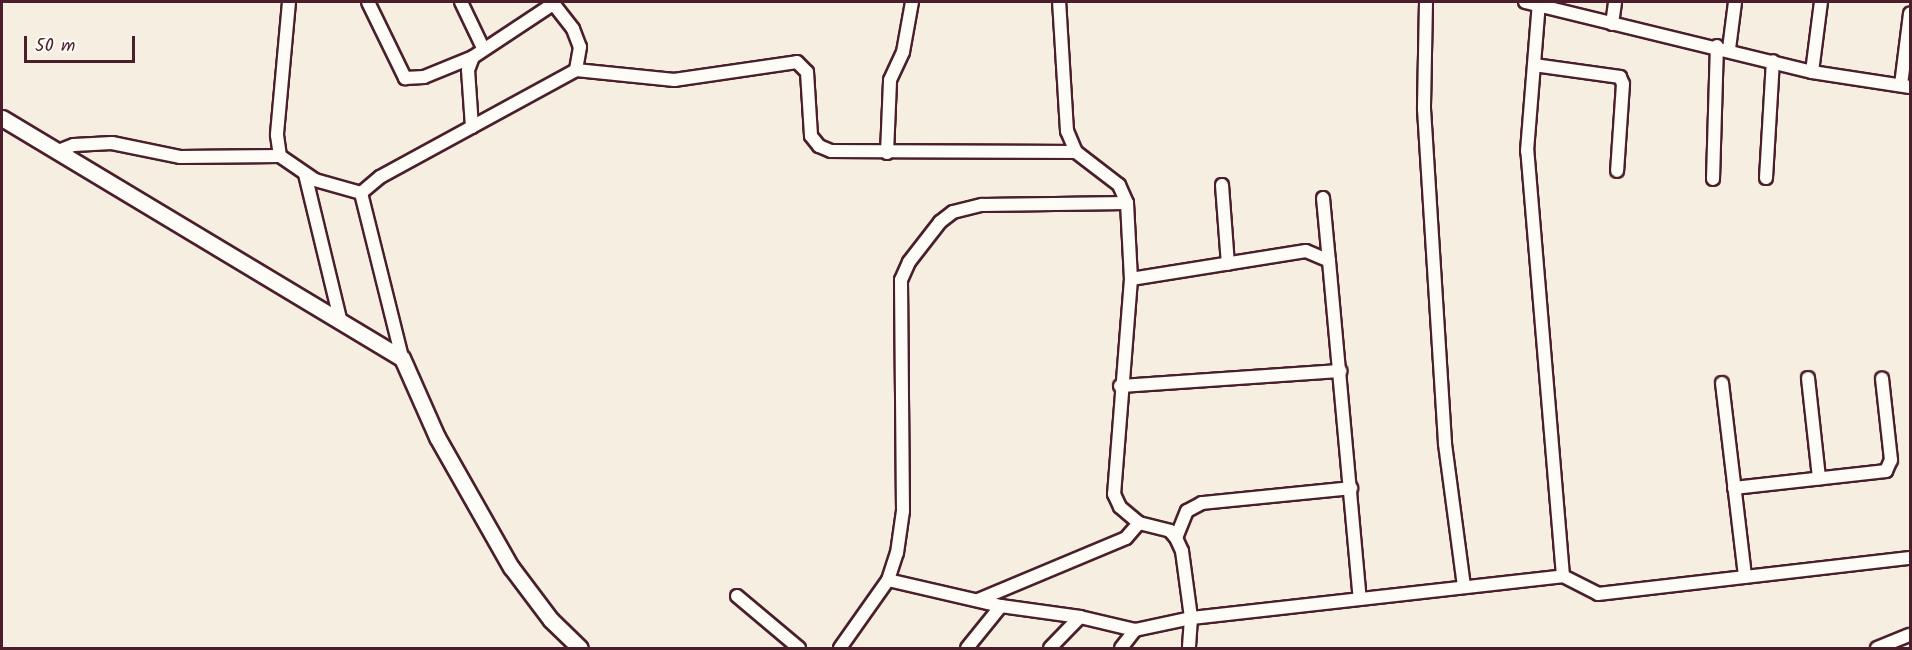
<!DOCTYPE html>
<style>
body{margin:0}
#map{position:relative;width:1912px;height:650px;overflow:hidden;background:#f5eee1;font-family:Kalam,sans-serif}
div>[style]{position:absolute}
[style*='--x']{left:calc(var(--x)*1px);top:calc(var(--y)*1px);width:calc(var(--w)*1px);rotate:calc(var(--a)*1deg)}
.roads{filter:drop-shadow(2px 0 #4a1f2b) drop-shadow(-2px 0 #4a1f2b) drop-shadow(0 2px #4a1f2b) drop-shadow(0 -2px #4a1f2b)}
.minor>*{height:12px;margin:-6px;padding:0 6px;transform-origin:6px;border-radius:6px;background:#fdfcf7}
.tertiary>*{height:15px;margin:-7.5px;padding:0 7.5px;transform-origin:7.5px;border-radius:7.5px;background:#fdfcf7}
span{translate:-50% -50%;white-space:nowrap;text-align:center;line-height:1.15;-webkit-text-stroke:4.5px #fdfcf7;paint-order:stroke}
.frame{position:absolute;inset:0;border:3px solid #4a1f2b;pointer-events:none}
.scale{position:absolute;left:24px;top:36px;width:111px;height:27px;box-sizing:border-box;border:3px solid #4a1f2b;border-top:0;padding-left:8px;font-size:18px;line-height:21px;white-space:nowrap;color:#4a1f2b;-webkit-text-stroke:4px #fdfcf7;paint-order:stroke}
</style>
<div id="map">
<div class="roads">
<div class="minor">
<i style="--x:289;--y:2;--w:134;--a:95.2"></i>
<i style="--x:277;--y:135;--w:21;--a:82"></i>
<i style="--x:280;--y:156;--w:42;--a:34.4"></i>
<i style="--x:315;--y:180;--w:48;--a:15.8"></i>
<i style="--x:361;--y:193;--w:170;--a:76"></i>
<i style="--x:368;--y:2;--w:85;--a:64"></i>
<i style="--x:405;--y:78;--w:19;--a:-3"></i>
<i style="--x:424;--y:77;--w:53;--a:-22.2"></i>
<i style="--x:461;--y:2;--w:51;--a:64.4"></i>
<i style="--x:552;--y:2;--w:34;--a:52"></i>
<i style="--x:573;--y:29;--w:19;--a:69"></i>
<i style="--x:580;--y:47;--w:23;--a:100"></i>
<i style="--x:1426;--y:2;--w:107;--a:91.1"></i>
<i style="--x:1424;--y:109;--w:336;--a:86.4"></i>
<i style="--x:1445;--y:444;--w:143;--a:82.4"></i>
<i style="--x:1525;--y:2;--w:295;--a:13.7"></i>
<i style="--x:1812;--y:72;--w:99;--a:8.7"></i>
<i style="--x:1612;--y:24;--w:22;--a:-82"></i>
<i style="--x:1729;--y:49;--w:47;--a:-82.7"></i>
<i style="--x:1534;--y:65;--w:87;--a:7.9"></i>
<i style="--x:1620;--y:77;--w:8;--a:67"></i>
<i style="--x:1623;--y:84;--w:87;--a:93.9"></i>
<i style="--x:1812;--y:72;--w:71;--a:-82.7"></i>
<i style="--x:1901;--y:85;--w:72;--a:-82.8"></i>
<i style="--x:472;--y:127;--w:57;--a:-94"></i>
<i style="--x:468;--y:70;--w:14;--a:-69"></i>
<i style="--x:473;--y:57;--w:96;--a:-33.5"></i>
<i style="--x:58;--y:151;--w:17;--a:-21"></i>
<i style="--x:74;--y:145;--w:38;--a:-3"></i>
<i style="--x:112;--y:143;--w:69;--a:11.6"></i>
<i style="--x:180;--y:157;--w:100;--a:-0.6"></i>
<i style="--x:887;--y:153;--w:73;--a:-87.6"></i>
<i style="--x:890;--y:80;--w:31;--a:-65"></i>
<i style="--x:903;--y:52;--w:51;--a:-79.8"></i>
<i style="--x:305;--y:174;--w:149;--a:76.4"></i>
<i style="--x:1766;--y:178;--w:117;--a:-86.6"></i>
<i style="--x:1713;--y:179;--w:133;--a:-88.3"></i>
<i style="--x:1222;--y:185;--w:79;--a:85.7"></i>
<i style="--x:361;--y:193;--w:25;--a:-40"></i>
<i style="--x:380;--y:177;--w:223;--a:-28.6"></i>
<i style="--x:576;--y:70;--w:99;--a:5.8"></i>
<i style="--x:674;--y:80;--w:124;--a:-8.3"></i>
<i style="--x:797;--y:62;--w:14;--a:45"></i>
<i style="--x:807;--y:72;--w:64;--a:86.4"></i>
<i style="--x:811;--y:136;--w:13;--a:51"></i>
<i style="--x:819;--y:146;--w:13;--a:23"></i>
<i style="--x:831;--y:151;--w:245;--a:0.2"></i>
<i style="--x:1323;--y:198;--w:63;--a:84.6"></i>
<i style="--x:1127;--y:203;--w:76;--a:87"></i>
<i style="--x:1131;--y:279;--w:216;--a:94.5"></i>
<i style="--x:1114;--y:494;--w:14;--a:65"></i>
<i style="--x:1120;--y:507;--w:25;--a:40"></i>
<i style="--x:1139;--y:523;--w:32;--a:14"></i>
<i style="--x:1170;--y:531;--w:9;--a:49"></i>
<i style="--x:1176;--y:538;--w:14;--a:65"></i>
<i style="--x:1182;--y:551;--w:68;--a:82.3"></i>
<i style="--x:1191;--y:618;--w:30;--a:94"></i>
<i style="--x:1131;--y:279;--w:177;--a:-9.1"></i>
<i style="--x:1306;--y:251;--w:25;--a:23"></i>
<i style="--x:1329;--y:261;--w:339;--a:84.8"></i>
<i style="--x:1808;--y:378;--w:101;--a:83.7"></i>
<i style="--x:1722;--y:383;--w:195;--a:83.2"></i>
<i style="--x:1120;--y:386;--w:221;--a:-3.9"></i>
<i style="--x:1734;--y:488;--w:153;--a:-6.4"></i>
<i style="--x:1886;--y:471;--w:12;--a:-66"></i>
<i style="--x:1891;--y:460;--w:82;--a:-96.3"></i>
<i style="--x:1176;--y:538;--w:29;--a:-68"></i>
<i style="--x:1187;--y:511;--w:17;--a:-28"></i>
<i style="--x:1202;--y:503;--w:150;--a:-5.7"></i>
<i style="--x:1563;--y:576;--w:39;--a:27"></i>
<i style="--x:1598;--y:594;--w:314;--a:-6.6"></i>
<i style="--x:888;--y:580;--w:116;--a:13"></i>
<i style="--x:1001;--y:606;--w:80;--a:7.9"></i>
<i style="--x:1080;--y:617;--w:43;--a:134.1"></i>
<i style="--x:737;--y:596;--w:81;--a:40"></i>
<i style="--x:978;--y:600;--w:160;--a:-22.7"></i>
<i style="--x:1126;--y:538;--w:20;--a:-49"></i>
<i style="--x:1080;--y:617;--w:57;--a:13.3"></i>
<i style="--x:1135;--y:630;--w:57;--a:-12.1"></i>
<i style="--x:1191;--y:618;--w:374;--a:-6.4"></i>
<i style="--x:1563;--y:576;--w:427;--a:-94.8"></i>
<i style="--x:1527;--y:151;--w:149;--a:-85.4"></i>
<i style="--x:840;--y:648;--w:83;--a:-54.8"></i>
<i style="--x:888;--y:580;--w:28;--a:-72"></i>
<i style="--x:897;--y:553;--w:42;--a:-81.9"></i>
<i style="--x:903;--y:511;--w:231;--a:-90.5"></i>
<i style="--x:901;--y:280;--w:20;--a:-66"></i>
<i style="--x:909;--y:262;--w:51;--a:-52.2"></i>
<i style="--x:940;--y:222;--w:16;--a:-38"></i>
<i style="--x:953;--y:212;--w:30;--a:-14"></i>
<i style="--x:982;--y:205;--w:145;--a:-0.8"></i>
<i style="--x:1127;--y:203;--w:20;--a:-114"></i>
<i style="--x:1119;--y:185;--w:54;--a:-142.5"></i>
<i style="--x:1076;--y:152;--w:23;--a:-113"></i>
<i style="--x:1067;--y:131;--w:129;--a:-93.5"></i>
<i style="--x:967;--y:648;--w:54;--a:-51"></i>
<i style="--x:1121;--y:648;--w:23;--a:-52"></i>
<i style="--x:1877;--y:648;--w:35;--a:-22"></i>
</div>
<div class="tertiary">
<i style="--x:2;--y:118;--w:466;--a:31"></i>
<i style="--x:402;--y:358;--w:86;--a:66.1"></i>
<i style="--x:437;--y:437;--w:150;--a:60.4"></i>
<i style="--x:511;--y:567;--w:66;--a:53"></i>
<i style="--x:551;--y:620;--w:40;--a:44"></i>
</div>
</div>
<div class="frame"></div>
<div class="scale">50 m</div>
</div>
